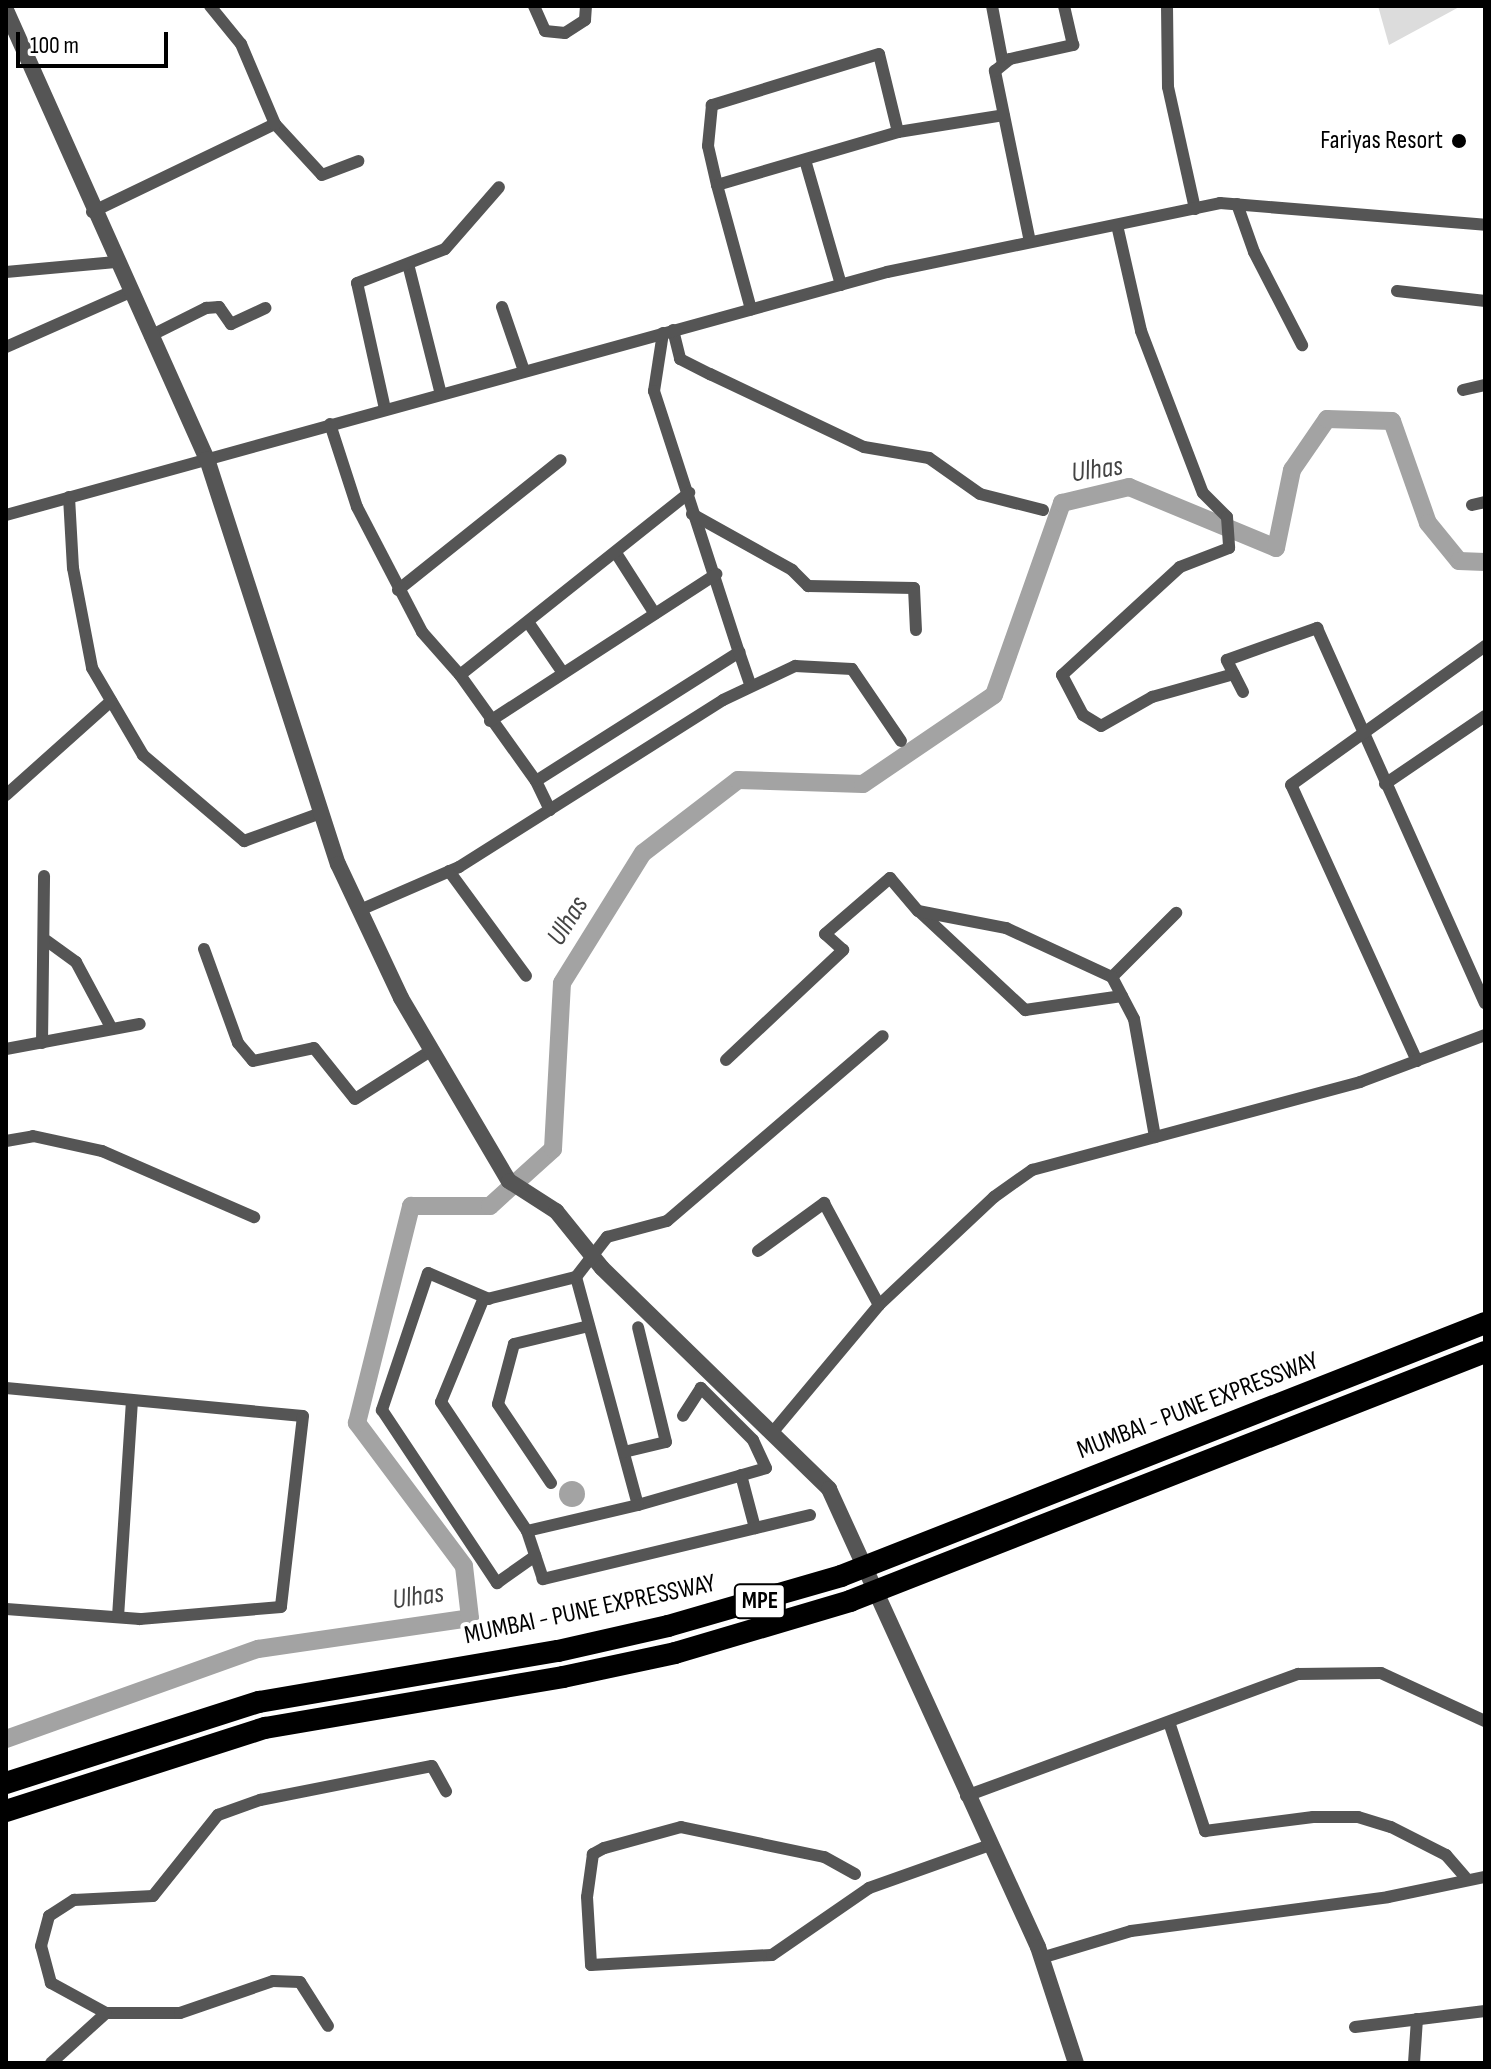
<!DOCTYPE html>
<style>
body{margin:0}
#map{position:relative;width:1491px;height:2069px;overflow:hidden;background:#fff;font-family:"Sofia Sans Condensed",sans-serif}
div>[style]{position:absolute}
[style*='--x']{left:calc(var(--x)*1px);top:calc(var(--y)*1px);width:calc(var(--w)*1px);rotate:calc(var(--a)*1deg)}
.green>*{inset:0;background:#dcdcdc}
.water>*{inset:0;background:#a3a3a3}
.round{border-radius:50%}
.river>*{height:18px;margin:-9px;padding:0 9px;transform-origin:9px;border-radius:9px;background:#a3a3a3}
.minor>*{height:12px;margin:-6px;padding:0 6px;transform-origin:6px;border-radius:6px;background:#555}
.tertiary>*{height:16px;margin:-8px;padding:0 8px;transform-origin:8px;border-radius:8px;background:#555}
.motorway>*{height:22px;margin:-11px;padding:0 11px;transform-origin:11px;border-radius:11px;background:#000}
.dots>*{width:22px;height:22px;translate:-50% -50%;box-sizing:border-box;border:4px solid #fff;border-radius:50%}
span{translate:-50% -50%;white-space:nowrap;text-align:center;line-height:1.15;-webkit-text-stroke:8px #fff;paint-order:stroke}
.shield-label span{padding:2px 6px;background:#fff;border:2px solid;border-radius:6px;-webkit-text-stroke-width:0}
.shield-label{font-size:24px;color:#000;font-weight:700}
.poi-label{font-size:26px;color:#000}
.right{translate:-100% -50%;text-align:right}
.street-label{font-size:26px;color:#000}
.water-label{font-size:28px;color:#444;font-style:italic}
.frame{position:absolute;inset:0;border:8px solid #000;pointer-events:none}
.scale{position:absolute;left:16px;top:32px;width:152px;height:36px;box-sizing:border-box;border:4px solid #000;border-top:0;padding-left:10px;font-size:24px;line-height:28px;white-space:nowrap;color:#000;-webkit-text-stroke:6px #fff;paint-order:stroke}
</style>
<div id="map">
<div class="green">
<i style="clip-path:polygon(1378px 6px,1461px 6px,1389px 45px)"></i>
</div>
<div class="water">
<i class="round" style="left:559px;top:1481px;width:26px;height:26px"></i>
</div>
<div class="river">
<i style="--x:6;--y:1739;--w:268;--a:-19.7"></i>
<i style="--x:258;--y:1649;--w:214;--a:-8.3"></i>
<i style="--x:470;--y:1618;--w:52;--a:-96.6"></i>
<i style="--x:464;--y:1566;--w:179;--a:-126.8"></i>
<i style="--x:357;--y:1423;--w:224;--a:-76"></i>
<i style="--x:411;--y:1206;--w:79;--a:0"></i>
<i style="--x:490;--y:1206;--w:85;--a:-42.1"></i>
<i style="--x:553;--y:1149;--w:166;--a:-86.9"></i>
<i style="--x:562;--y:983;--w:153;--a:-58.1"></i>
<i style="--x:643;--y:853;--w:120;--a:-37.5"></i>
<i style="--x:738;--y:780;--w:125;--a:1.8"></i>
<i style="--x:863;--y:784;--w:158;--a:-34.2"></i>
<i style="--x:994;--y:695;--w:204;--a:-70.5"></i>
<i style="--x:1062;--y:503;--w:69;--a:-13.4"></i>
<i style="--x:1129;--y:487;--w:159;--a:22.5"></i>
<i style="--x:1276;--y:548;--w:80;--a:-78.4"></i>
<i style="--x:1292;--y:470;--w:62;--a:-55.5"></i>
<i style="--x:1327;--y:419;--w:65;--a:1.8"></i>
<i style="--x:1392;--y:421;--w:108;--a:70.6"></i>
<i style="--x:1428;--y:523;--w:49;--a:50.8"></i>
<i style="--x:1459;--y:561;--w:26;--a:2"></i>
</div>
<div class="minor">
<i style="--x:534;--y:6;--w:27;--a:66"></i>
<i style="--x:545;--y:31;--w:20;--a:6"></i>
<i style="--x:565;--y:33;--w:24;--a:-33"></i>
<i style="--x:585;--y:20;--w:14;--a:-86"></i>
<i style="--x:992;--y:6;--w:59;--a:79.3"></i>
<i style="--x:1167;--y:6;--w:81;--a:89.3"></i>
<i style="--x:1168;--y:87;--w:125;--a:77.5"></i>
<i style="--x:275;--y:124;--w:69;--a:47.3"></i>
<i style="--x:322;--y:175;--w:39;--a:-21"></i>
<i style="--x:898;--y:132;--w:107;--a:-9.1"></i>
<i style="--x:805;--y:160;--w:130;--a:73.9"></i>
<i style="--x:717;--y:185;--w:189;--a:-16.3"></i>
<i style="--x:898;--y:132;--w:80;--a:-103.7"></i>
<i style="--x:879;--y:54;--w:175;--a:163"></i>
<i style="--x:712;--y:105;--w:41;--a:95.6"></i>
<i style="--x:708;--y:146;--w:40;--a:77"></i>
<i style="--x:717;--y:185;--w:129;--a:74.7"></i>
<i style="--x:1237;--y:204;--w:51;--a:70.5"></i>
<i style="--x:1254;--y:252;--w:105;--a:62.7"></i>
<i style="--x:92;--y:212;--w:203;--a:-25.7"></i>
<i style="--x:275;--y:124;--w:87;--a:-113"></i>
<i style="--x:241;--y:44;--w:49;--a:-129.2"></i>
<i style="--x:1117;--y:225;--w:109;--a:77.2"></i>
<i style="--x:1141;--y:331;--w:173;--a:69.1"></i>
<i style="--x:1203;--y:493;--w:34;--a:45"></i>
<i style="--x:1227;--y:517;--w:31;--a:86"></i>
<i style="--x:1229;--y:548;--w:53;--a:158.8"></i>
<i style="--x:1180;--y:567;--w:160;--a:137.5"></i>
<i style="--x:1062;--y:675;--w:45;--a:62.3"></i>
<i style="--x:1083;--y:715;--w:21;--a:31"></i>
<i style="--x:1101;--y:726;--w:59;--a:-29.6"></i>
<i style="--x:1152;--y:697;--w:85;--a:-15.7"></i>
<i style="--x:1030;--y:242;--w:175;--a:-101.6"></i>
<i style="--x:995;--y:71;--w:19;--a:-39"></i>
<i style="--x:1010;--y:59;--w:65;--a:-12.5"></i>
<i style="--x:1073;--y:45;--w:40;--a:-103"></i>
<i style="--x:408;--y:264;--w:134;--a:75.8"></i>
<i style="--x:6;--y:272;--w:110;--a:-5.2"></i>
<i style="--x:1397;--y:291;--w:89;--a:6.5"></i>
<i style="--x:502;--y:307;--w:68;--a:71"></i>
<i style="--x:673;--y:330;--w:30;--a:76"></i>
<i style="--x:680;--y:359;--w:34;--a:27"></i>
<i style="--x:710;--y:374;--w:170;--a:25.4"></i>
<i style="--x:864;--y:447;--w:66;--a:9.6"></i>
<i style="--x:929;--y:458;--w:62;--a:35.2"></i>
<i style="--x:980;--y:494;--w:65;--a:14.3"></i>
<i style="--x:663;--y:333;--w:59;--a:98.8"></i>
<i style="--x:654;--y:391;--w:274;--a:72"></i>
<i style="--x:150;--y:336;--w:63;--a:-26.6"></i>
<i style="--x:206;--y:308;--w:13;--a:-4"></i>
<i style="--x:219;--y:307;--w:21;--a:55"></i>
<i style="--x:231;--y:324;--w:38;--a:-25"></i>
<i style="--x:6;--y:347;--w:136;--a:-23.9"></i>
<i style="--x:1463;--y:390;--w:23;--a:-13"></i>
<i style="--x:385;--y:409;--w:129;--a:-102.5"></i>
<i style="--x:357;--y:283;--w:94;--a:-21.1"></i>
<i style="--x:445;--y:249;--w:82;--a:-48.9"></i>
<i style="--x:330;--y:424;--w:87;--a:72"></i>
<i style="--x:357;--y:507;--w:141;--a:62.5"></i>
<i style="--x:422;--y:632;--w:57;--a:48.5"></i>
<i style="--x:460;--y:675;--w:130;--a:54.4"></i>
<i style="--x:69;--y:497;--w:71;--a:86.8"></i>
<i style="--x:73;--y:568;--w:102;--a:79.2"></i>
<i style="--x:92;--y:668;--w:101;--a:59.6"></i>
<i style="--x:143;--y:755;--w:133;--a:40.4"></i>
<i style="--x:244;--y:841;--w:82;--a:-20"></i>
<i style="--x:1472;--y:505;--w:13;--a:-13"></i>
<i style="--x:692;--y:514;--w:115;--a:29.2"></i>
<i style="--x:792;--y:570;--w:23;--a:45"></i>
<i style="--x:808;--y:586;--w:106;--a:1.1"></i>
<i style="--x:914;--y:588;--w:42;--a:87.3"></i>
<i style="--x:6;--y:515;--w:914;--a:-15.42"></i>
<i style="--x:887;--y:272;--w:340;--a:-11.7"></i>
<i style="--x:1220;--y:203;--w:266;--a:4.7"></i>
<i style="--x:616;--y:553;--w:72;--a:57.4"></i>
<i style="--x:398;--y:590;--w:208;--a:-38.6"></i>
<i style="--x:528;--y:622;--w:62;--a:55.5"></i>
<i style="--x:460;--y:675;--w:293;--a:-38.5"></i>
<i style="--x:1243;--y:692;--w:36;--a:-117"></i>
<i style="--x:1227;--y:660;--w:96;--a:-19.6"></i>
<i style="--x:1317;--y:628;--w:411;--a:65.9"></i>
<i style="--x:490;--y:721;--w:270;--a:-33"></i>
<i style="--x:1385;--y:784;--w:121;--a:-34.2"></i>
<i style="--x:6;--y:795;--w:141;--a:-41.8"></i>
<i style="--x:550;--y:810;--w:32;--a:-116"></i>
<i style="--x:536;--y:781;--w:241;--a:-32.4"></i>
<i style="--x:739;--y:652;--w:36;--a:71"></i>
<i style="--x:449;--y:871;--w:130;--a:53.7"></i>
<i style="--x:360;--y:910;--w:108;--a:-23.5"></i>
<i style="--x:459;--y:867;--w:312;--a:-32.3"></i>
<i style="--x:723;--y:700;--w:80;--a:-25.3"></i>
<i style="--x:795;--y:666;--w:57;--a:3"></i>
<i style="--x:852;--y:669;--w:87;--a:55.8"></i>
<i style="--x:920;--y:912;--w:144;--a:43"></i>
<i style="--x:1025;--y:1010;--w:98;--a:-8.2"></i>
<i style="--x:47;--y:941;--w:36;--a:36"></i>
<i style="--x:76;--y:962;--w:76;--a:61.8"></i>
<i style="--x:204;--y:949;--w:100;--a:70.1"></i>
<i style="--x:238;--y:1043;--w:23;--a:50"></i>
<i style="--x:253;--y:1061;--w:62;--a:-12"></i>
<i style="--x:314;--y:1048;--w:65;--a:51.2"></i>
<i style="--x:355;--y:1099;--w:91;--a:-32.5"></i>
<i style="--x:1112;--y:977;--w:91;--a:-45"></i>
<i style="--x:42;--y:1043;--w:167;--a:-89.3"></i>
<i style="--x:6;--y:1049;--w:136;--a:-10.6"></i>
<i style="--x:726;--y:1060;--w:161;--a:-43.2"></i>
<i style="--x:843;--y:950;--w:24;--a:-138"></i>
<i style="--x:825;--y:934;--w:86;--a:-40.7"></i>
<i style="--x:890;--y:878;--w:43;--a:49.7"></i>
<i style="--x:918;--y:911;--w:90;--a:10.9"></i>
<i style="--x:1006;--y:928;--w:117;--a:24.8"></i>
<i style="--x:1112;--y:977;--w:47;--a:62.4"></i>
<i style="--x:1134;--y:1019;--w:120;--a:79.9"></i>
<i style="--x:1417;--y:1061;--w:303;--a:-114.5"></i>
<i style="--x:1291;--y:785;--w:239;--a:-35.6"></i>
<i style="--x:6;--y:1141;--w:27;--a:-10"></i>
<i style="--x:33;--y:1136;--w:71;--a:12.3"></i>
<i style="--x:102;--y:1151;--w:166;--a:23.5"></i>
<i style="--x:758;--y:1251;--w:82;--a:-36"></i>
<i style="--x:824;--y:1203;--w:116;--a:61.7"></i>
<i style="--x:576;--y:1277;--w:236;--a:74.8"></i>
<i style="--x:638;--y:1505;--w:133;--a:-16.1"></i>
<i style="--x:766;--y:1468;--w:31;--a:-115"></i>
<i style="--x:753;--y:1440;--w:74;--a:-135"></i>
<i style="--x:701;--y:1388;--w:33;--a:123"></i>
<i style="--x:489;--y:1299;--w:66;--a:-156.9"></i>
<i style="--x:428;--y:1273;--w:145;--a:108.6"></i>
<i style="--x:382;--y:1410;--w:208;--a:56.4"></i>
<i style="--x:497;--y:1583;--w:47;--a:-35.4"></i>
<i style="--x:6;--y:1388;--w:298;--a:5.4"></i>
<i style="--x:303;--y:1416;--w:192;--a:96.6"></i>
<i style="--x:281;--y:1607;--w:142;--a:175.1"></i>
<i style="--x:140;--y:1619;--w:134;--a:-175.7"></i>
<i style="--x:772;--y:1433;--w:167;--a:-50.1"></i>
<i style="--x:879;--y:1305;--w:158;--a:-43.2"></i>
<i style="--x:994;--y:1197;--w:47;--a:-35.4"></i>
<i style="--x:1032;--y:1170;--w:340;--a:-15"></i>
<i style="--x:1360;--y:1082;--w:134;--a:-20.6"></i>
<i style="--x:624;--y:1452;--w:43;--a:-13.4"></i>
<i style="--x:666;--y:1442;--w:118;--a:-103.7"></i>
<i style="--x:741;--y:1475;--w:55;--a:75.2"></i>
<i style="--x:551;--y:1483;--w:95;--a:-123.9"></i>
<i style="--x:498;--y:1404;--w:62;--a:-75.1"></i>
<i style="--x:514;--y:1344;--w:77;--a:-13.5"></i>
<i style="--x:810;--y:1515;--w:275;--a:166.5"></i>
<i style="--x:543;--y:1579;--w:51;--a:-108.4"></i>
<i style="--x:527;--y:1531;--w:155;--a:-123.7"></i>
<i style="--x:441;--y:1402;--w:110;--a:-67.6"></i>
<i style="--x:483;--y:1300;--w:96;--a:-13.9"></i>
<i style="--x:576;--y:1277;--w:51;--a:-52.2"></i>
<i style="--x:607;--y:1237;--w:62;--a:-14.9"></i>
<i style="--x:667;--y:1221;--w:284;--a:-40.6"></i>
<i style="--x:527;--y:1531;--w:114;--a:-13.2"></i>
<i style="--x:118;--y:1617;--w:217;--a:-86.3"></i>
<i style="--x:1169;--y:1722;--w:115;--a:71.7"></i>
<i style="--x:1205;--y:1831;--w:109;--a:-7.4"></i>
<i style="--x:1313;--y:1817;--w:45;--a:0"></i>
<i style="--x:1358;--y:1817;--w:34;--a:17"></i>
<i style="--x:1391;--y:1827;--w:62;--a:27"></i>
<i style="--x:1446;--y:1855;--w:29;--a:49"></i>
<i style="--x:966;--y:1796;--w:354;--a:-20.2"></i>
<i style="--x:1298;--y:1674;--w:83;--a:-0.7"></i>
<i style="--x:1381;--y:1673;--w:115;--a:24.8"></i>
<i style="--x:855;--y:1874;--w:35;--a:-151"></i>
<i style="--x:824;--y:1857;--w:146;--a:-168.2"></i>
<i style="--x:681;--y:1827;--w:80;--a:164.7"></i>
<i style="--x:604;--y:1848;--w:13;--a:151"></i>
<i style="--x:593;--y:1854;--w:43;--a:97.9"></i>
<i style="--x:587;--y:1897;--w:68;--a:86.6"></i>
<i style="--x:591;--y:1965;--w:181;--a:-3.2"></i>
<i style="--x:772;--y:1955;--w:118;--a:-34.6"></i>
<i style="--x:869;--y:1888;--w:128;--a:-19.6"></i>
<i style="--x:1041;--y:1958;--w:94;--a:-16.7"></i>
<i style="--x:1131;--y:1931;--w:259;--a:-7.5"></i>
<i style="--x:1388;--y:1897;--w:99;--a:-11.7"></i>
<i style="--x:106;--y:2013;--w:74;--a:0"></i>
<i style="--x:180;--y:2013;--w:98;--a:-19"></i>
<i style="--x:273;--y:1981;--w:27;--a:2"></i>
<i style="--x:300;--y:1982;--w:52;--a:57.5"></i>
<i style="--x:1355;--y:2027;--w:131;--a:-7"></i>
<i style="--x:51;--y:2063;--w:74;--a:-42.3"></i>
<i style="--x:106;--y:2013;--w:63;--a:-151.4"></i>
<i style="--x:51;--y:1983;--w:38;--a:-105"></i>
<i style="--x:41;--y:1946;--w:31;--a:-75"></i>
<i style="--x:49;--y:1916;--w:30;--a:-33"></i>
<i style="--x:74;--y:1900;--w:79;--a:-2.9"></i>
<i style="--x:153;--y:1896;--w:104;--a:-51.3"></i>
<i style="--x:218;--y:1815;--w:45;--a:-19.7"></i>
<i style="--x:260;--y:1800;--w:175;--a:-11.2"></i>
<i style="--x:432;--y:1766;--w:29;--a:61"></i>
<i style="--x:1414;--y:2063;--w:44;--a:-86.1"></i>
</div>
<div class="tertiary">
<i style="--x:6;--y:10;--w:492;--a:65.9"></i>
<i style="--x:207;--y:459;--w:426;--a:72.1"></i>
<i style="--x:338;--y:864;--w:148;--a:64.8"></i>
<i style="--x:401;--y:998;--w:212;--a:59.5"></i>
<i style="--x:509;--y:1181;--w:56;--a:32.6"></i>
<i style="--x:556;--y:1211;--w:73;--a:51.1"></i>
<i style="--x:602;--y:1268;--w:317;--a:44.2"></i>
<i style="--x:829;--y:1489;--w:503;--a:65.47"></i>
<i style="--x:1038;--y:1947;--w:122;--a:71.9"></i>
</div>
<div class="motorway">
<i style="--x:6;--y:1783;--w:266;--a:-17.8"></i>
<i style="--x:259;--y:1702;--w:303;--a:-9.7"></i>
<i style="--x:558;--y:1651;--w:113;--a:-12.8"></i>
<i style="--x:668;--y:1626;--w:180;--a:-16.1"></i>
<i style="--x:841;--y:1576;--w:692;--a:-21.45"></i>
<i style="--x:6;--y:1811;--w:272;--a:-17.8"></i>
<i style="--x:265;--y:1728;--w:302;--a:-9.7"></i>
<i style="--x:563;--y:1677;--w:115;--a:-12.1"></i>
<i style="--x:675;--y:1653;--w:183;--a:-16.5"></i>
<i style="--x:850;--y:1601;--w:682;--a:-21.41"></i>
</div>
<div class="dots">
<i style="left:1459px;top:141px;background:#000"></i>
</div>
<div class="shield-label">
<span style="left:760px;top:1601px">MPE</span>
</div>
<div class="poi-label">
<span class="right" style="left:1443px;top:141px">Fariyas Resort</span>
</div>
<div class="street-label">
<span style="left:1198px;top:1406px;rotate:-21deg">MUMBAI - PUNE EXPRESSWAY</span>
<span style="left:590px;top:1610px;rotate:-12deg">MUMBAI - PUNE EXPRESSWAY</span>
</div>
<div class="water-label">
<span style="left:1097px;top:470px;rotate:-8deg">Ulhas</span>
<span style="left:568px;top:921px;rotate:-58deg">Ulhas</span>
<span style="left:418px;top:1597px;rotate:-8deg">Ulhas</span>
</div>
<div class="frame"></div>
<div class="scale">100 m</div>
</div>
